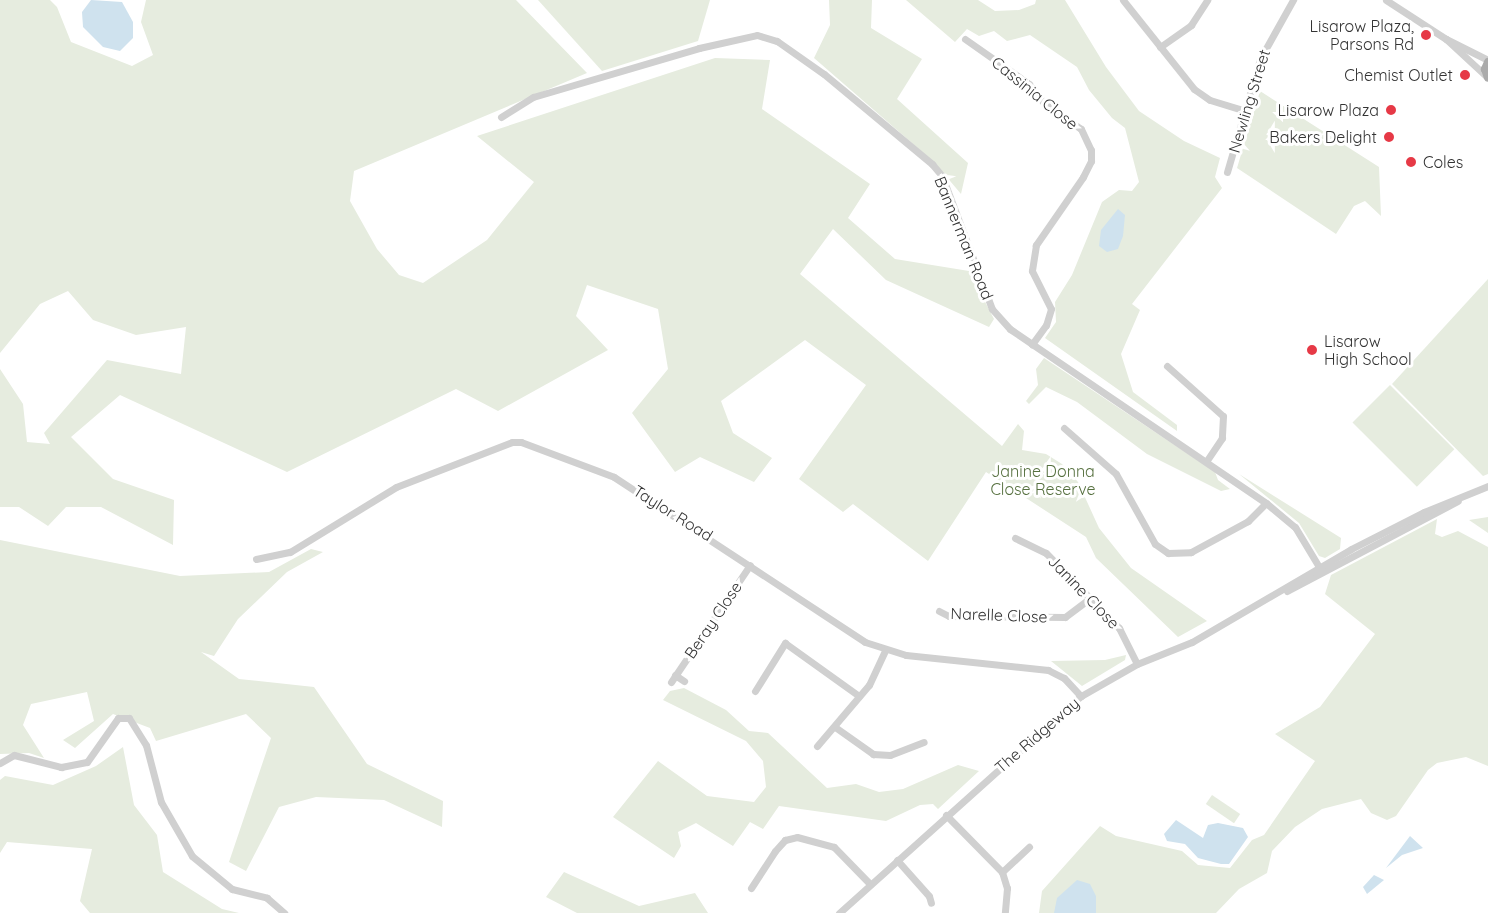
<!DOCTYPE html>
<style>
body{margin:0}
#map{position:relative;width:1488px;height:913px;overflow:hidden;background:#fff;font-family:Quicksand,sans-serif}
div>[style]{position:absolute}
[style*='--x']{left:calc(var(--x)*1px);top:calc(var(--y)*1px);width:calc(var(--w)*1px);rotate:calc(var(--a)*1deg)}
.green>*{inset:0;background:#e6ecdf;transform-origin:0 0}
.water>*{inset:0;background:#cfe2ee}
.minor>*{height:7px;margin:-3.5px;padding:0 3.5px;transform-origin:3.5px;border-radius:3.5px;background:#d0d0d0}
.major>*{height:8px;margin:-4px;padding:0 4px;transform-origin:4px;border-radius:4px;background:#ababab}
.dots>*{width:16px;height:16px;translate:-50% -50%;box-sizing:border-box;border:3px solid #fff;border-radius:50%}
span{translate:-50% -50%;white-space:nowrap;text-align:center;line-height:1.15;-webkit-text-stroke:6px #fff;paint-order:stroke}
.poi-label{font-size:16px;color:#333}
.right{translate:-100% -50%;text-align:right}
.left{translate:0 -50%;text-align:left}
.street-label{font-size:16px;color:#333}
.park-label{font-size:16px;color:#56703f}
</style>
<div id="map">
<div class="green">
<i style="clip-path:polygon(0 0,50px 0,57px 7px,71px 42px,132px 66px,153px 55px,141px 22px,146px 0,516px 0,587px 73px,354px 171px,350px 201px,377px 249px,399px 275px,423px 283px,487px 240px,534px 182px,477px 136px,715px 58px,770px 60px,762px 109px,870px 184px,848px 218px,895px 259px,969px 271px,994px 319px,989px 327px,886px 280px,833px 229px,800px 274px,1002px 446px,1018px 424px,1024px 431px,1022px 450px,1046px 454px,1062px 464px,1078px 482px,1099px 528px,1131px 568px,1207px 621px,1178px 637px,1096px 558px,1086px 537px,986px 472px,928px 561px,853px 504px,843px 512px,799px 479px,866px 385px,805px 340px,721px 401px,733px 433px,772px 458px,754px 482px,700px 457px,675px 472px,632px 413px,668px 369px,658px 309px,587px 285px,576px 316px,608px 350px,498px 411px,456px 389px,287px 472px,120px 395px,71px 437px,113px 479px,174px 500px,173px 545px,101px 507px,66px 507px,48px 526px,19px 507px,0 507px,0 369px,23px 404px,27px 442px,50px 444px,44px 433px,107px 360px,181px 374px,186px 327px,136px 335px,93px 320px,68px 291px,40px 304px,0 353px)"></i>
<i style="clip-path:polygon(538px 0,710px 0,698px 41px,602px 71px)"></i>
<i style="clip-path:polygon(829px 0,872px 0,871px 28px,922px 59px,897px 99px,968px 163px,961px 194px,935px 163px,814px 58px,830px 25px)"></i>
<i style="clip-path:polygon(906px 0,978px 0,995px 11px,1019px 10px,1035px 4px,1036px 0,1065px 0,1106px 67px,1139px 111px,1184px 141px,1220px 158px,1215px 177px,1222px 188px,1132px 304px,1140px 310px,1121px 354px,1133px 392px,1177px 425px,1177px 431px,1045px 338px,1056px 322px,1055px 302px,1072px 275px,1102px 202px,1119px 190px,1132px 191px,1139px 182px,1125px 128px,1112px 118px,1089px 90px,1077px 67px,1030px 35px,1007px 41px,994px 31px,979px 36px,967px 29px,955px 42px)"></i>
<i style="clip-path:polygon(1260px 91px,1379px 167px,1381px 216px,1365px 201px,1354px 206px,1336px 234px,1237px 168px)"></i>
<i style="clip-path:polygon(1488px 279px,1488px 474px,1483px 476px,1392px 384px)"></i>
<i style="clip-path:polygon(1044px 358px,1215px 472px,1218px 480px,1230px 489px,1221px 491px,1147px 454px,1077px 402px,1046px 387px,1029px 404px,1026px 401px,1038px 385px,1036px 369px)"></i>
<i style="left:1390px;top:385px;width:91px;height:53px;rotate:45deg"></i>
<i style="clip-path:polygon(1239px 474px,1341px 538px,1340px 549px,1325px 558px,1319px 556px,1299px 523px)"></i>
<i style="clip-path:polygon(1488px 517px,1488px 533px,1469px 520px)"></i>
<i style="clip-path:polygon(1437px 519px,1435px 534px,1442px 537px,1458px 531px,1488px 547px,1488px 766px,1466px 757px,1437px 763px,1428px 770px,1396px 816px,1387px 820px,1371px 813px,1361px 799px,1322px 809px,1295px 827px,1272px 851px,1267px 873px,1239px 889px,1216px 913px,1039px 913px,1042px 891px,1100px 826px,1116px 836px,1182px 851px,1198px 865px,1230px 868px,1252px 840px,1264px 835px,1315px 761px,1275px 734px,1320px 707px,1375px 634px,1325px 594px,1331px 575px)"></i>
<i style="clip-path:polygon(0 540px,180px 576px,269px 572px,311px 549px,323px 552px,287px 572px,238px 619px,214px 656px,201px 652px,239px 679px,314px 687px,367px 764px,443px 801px,442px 827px,384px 800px,316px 797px,279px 807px,246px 871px,229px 862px,271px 738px,246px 714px,156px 741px,150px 728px,113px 714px,75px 748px,63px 740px,94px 721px,87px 692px,31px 704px,23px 725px,44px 758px,29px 753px,0 754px)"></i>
<i style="clip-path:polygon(1126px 655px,1125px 660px,1082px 686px,1051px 661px,1105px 660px)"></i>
<i style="clip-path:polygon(684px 688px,726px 710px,749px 731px,768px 733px,827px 788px,856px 784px,879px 792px,903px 789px,958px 765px,979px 771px,938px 809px,933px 804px,920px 805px,886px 821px,779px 806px,763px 829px,750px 822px,733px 846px,696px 823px,678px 832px,681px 846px,674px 858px,613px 817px,658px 761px,707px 796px,754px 802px,766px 787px,763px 761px,746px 741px,663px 700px,670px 691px)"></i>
<i style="clip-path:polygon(123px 747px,134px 805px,157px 835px,163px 872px,222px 909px,239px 913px,90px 913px,80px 901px,92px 849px,7px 842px,0 853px,0 780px,5px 776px,53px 785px,96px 766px)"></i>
<i style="left:1212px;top:795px;width:34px;height:11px;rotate:34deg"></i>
<i style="clip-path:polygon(564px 872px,639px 906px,695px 893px,708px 913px,577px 913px,546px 897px)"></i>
</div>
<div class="water">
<i style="clip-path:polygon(91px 0,122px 2px,133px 22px,133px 38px,120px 51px,103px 47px,83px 27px,82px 12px)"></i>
<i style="clip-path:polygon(1118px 209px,1125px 215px,1123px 236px,1118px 249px,1107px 252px,1099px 246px,1101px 230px)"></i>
<i style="clip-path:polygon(1176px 820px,1203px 838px,1208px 825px,1218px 823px,1243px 828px,1248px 837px,1229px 864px,1221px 864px,1198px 858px,1185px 844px,1167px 841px,1164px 834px)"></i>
<i style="clip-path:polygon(1410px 836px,1423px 848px,1402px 855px,1386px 868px)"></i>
<i style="clip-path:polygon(1374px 875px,1384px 880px,1367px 894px,1363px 887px)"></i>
<i style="clip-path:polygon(1077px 880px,1090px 884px,1096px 896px,1096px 913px,1054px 913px,1057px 898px)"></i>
</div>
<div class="minor">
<i style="--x:1123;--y:0;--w:114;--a:51.4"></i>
<i style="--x:1194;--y:89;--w:19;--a:35"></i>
<i style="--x:1210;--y:100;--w:38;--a:17"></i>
<i style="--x:1386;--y:0;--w:72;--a:33"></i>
<i style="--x:1446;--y:39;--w:47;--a:26.6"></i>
<i style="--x:965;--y:39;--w:78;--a:35.1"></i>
<i style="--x:1029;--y:84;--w:24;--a:52"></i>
<i style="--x:1044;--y:103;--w:45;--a:35.1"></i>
<i style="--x:1081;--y:129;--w:23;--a:65"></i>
<i style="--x:1091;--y:150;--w:11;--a:90"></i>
<i style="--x:1091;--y:161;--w:18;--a:117"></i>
<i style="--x:1083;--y:177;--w:83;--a:124.7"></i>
<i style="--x:1036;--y:245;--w:26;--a:99"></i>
<i style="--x:1032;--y:271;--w:42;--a:63.4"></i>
<i style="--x:1051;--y:309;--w:17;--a:107"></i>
<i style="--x:1046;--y:325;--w:24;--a:126"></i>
<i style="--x:1446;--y:39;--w:56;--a:42.8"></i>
<i style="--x:1160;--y:47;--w:38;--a:-35"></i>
<i style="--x:1191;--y:25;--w:30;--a:-57"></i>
<i style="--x:501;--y:117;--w:38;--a:-32"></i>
<i style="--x:533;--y:97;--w:173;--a:-16.4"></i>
<i style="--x:699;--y:48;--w:59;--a:-12.6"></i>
<i style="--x:757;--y:35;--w:21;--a:17"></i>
<i style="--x:777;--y:41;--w:57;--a:35.1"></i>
<i style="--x:824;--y:74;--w:141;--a:39.8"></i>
<i style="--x:932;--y:164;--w:16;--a:50"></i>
<i style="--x:942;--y:176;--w:142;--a:69.4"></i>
<i style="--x:992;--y:309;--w:27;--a:48"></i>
<i style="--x:1010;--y:329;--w:310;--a:34.2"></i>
<i style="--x:1266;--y:503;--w:38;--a:40"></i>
<i style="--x:1295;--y:527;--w:47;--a:59"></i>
<i style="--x:1227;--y:172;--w:118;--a:-73.7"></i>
<i style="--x:1260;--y:59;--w:68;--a:-60.8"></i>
<i style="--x:1167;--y:366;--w:75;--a:41.8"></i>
<i style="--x:1223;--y:416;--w:22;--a:93"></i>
<i style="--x:1222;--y:438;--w:27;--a:124"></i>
<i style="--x:1064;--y:428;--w:69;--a:41.5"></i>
<i style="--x:1116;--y:474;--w:80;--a:60.9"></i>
<i style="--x:1155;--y:544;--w:16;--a:35"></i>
<i style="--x:1168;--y:553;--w:23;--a:-2"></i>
<i style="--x:1191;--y:552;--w:65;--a:-28.5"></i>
<i style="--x:1248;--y:521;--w:25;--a:-45"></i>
<i style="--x:1015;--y:538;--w:34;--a:26"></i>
<i style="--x:1046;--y:553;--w:105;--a:45.8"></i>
<i style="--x:1119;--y:628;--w:40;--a:63.4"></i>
<i style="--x:256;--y:559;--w:35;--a:-12"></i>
<i style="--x:290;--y:552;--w:124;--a:-31.5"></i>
<i style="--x:396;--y:487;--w:124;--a:-21.2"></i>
<i style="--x:512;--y:442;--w:9;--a:0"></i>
<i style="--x:521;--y:442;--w:99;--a:20.6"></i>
<i style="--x:614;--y:477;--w:300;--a:33.3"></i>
<i style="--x:865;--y:642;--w:43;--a:17.6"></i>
<i style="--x:906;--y:655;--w:143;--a:6"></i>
<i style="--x:1048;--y:670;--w:18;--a:27"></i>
<i style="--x:1064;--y:678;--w:25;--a:47"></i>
<i style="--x:1287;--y:591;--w:193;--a:-27.8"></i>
<i style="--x:939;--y:611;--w:11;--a:27"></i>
<i style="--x:949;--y:616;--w:116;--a:0.5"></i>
<i style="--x:1065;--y:617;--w:31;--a:-37"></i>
<i style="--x:675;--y:675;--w:11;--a:34"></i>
<i style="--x:671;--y:682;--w:141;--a:-56"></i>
<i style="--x:755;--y:691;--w:57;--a:-58"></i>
<i style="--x:785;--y:643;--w:91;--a:35.6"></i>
<i style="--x:835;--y:727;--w:47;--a:35.4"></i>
<i style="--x:873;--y:754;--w:17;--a:3"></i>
<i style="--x:890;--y:755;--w:36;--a:-21"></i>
<i style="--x:817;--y:746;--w:80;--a:-49.6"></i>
<i style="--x:869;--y:685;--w:38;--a:-65"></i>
<i style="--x:0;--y:763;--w:16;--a:-30"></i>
<i style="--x:14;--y:755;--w:49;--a:14.3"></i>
<i style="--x:61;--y:767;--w:26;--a:-11"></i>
<i style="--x:87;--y:762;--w:54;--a:-54.8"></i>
<i style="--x:118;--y:718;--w:11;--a:0"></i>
<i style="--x:129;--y:718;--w:32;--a:58"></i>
<i style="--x:146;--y:745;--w:59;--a:75.3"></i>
<i style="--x:161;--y:802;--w:62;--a:60.1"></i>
<i style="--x:192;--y:856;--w:52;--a:39.5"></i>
<i style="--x:232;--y:889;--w:36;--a:14"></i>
<i style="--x:267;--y:898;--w:23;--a:41"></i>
<i style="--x:946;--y:815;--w:80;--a:45.5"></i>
<i style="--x:1002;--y:872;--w:17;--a:73"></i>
<i style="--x:1007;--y:888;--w:25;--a:95"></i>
<i style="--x:897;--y:860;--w:48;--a:48.4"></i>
<i style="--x:929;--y:896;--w:7;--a:74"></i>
<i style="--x:1002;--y:872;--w:37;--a:-43"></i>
<i style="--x:751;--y:888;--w:44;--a:-57"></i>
<i style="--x:775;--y:851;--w:15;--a:-48"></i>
<i style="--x:785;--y:840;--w:12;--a:-14"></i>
<i style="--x:797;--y:837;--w:38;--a:15"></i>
<i style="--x:834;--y:847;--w:52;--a:45.8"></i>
<i style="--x:839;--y:913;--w:325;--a:-41.9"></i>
<i style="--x:1081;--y:696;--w:64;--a:-29.7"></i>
<i style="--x:1137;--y:664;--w:59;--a:-21.8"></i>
<i style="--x:1192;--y:642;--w:184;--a:-30.3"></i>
<i style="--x:1351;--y:549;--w:82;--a:-26.9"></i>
<i style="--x:1424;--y:512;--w:69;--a:-22.1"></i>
</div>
<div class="major">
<i style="--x:1488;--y:62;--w:8;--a:113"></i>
<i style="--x:1485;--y:69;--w:9;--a:72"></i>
</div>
<div class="dots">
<i style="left:1426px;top:35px;background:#e63946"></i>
<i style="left:1465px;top:75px;background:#e63946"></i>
<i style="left:1391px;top:110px;background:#e63946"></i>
<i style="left:1389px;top:137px;background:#e63946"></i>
<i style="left:1411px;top:162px;background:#e63946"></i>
<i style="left:1312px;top:350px;background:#e63946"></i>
</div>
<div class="poi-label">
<span class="right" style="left:1414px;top:35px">Lisarow Plaza,<br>Parsons Rd</span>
<span class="right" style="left:1453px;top:75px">Chemist Outlet</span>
<span class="right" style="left:1379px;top:110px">Lisarow Plaza</span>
<span class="right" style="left:1377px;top:137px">Bakers Delight</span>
<span class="left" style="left:1423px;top:162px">Coles</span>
<span class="left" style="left:1324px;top:350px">Lisarow<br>High School</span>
</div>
<div class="street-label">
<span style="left:1035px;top:93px;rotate:39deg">Cassinia Close</span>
<span style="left:1249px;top:101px;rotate:-73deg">Newling Street</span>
<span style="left:964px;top:238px;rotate:68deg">Bannerman Road</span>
<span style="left:673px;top:513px;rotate:32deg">Taylor Road</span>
<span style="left:1084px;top:592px;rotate:46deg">Janine Close</span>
<span style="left:999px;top:615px;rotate:2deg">Narelle Close</span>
<span style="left:713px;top:620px;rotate:-56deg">Beray Close</span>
<span style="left:1037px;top:735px;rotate:-41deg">The Ridgeway</span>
</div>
<div class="park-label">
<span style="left:1043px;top:480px">Janine Donna<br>Close Reserve</span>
</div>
</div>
